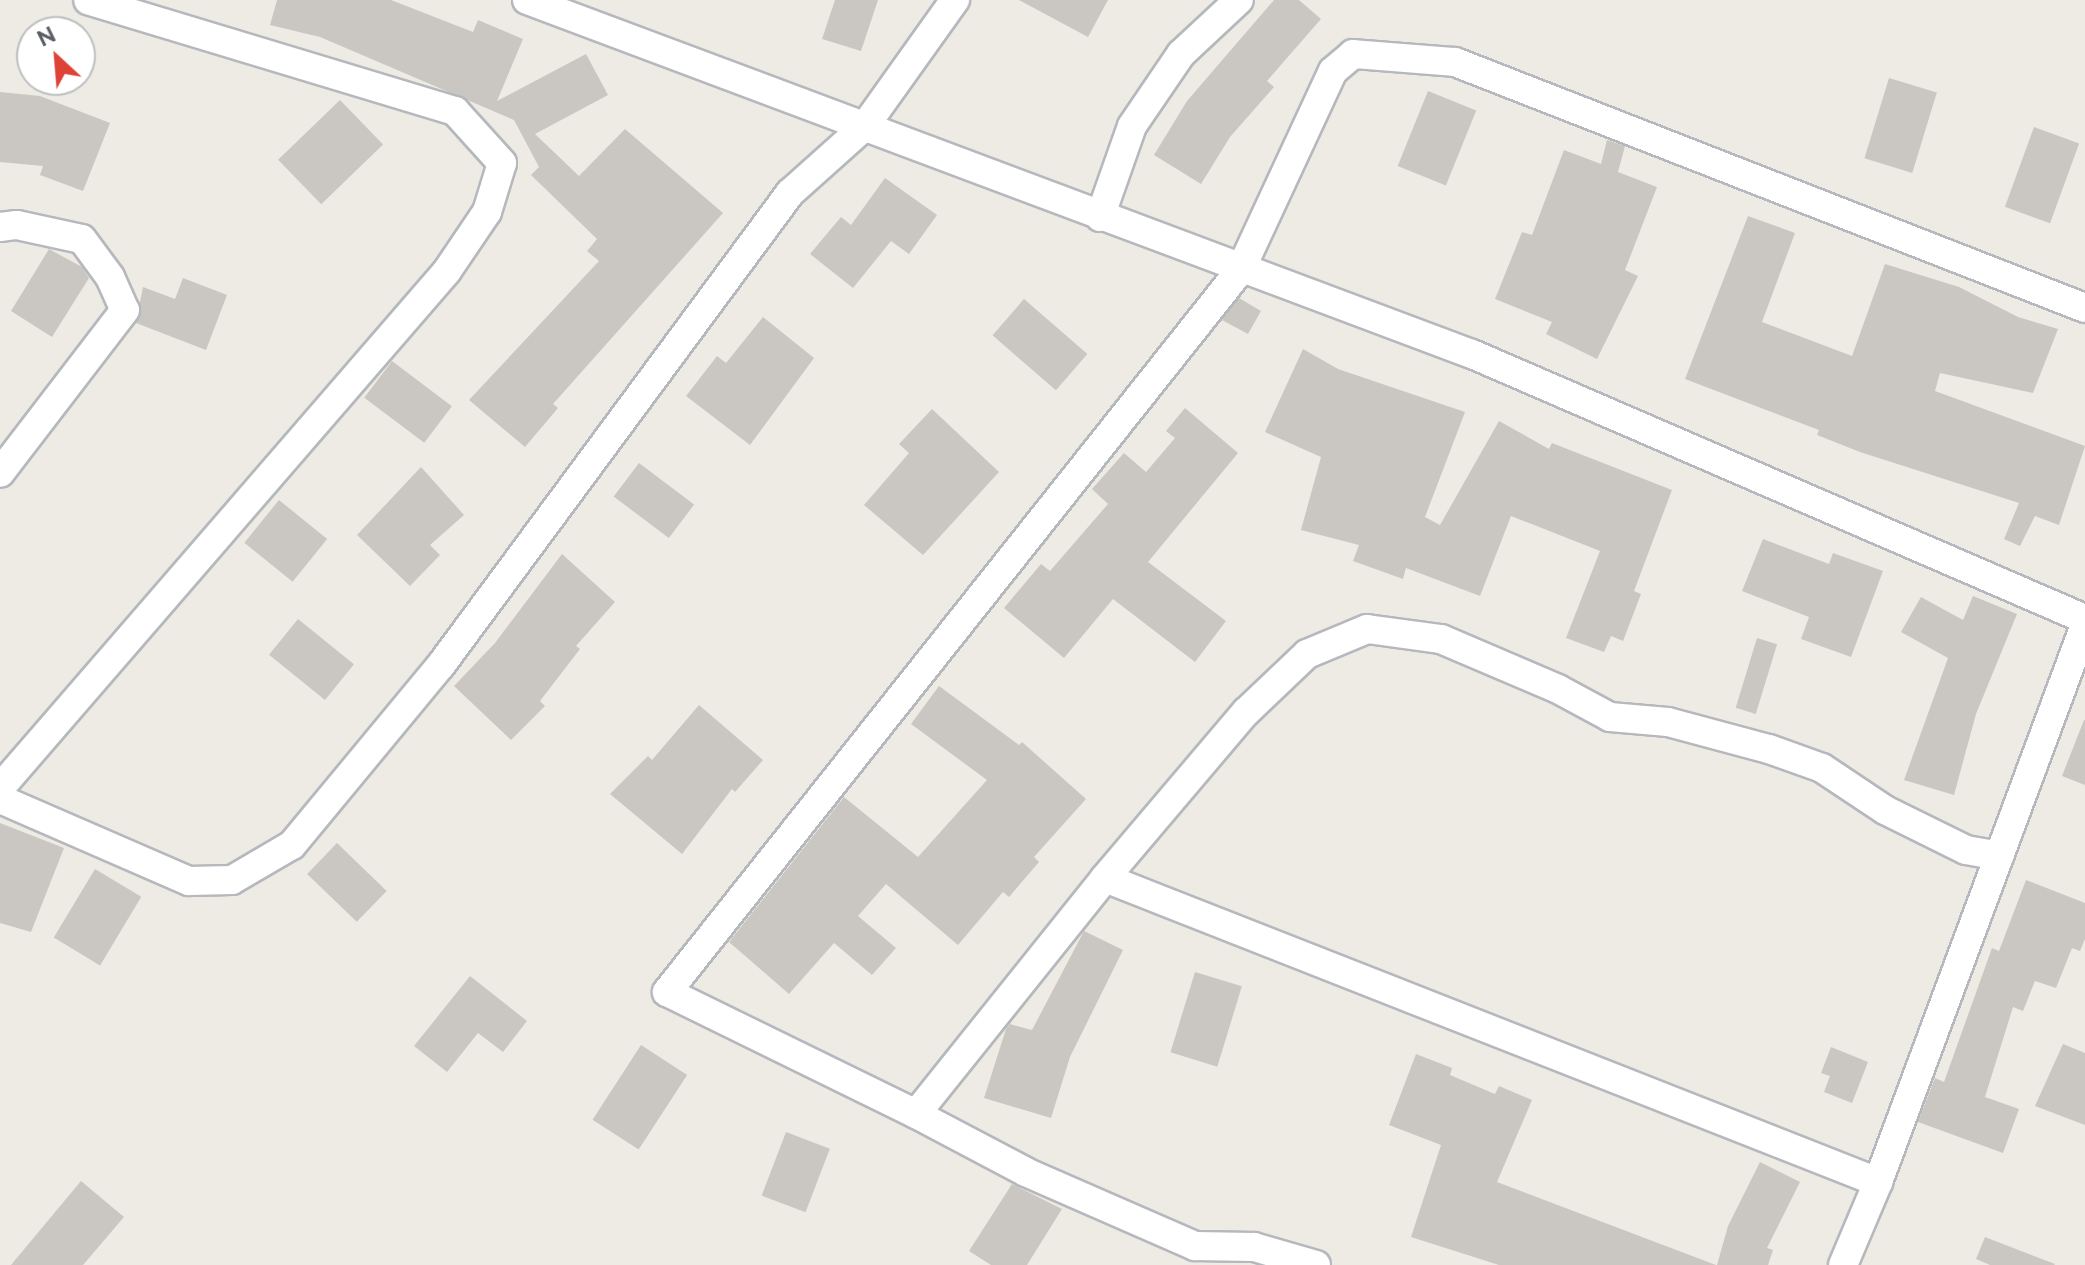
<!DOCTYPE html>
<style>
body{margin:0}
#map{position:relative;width:2085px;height:1265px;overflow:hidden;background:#edebe3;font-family:Raleway,sans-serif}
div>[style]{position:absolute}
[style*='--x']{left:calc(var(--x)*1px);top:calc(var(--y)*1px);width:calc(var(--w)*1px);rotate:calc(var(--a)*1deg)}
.building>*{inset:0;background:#cac7c2;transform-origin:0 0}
.roads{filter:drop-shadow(2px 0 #b5b8bc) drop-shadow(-2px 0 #b5b8bc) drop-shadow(0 2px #b5b8bc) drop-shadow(0 -2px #b5b8bc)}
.street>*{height:28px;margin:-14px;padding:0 14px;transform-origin:14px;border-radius:14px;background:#fff}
span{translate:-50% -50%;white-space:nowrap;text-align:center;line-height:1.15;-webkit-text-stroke:6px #fff;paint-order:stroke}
.north{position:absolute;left:16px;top:16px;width:80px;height:80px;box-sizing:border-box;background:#fff;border:2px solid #bdbfc1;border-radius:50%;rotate:334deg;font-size:22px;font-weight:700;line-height:32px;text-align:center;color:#5b5e63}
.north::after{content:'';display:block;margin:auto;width:28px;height:36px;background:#df4337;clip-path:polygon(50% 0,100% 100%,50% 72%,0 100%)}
</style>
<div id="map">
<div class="building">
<i style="clip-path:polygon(277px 0,391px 0,473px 32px,478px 20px,523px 39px,497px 101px,586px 54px,608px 95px,535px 134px,579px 176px,625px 129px,723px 213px,553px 404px,558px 408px,525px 447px,469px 400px,599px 261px,587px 251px,597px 239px,531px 175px,539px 167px,514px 120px,320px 37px,270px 25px)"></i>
<i style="clip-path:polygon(835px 0,878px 0,861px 51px,822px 39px)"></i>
<i style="clip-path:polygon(1019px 0,1108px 0,1088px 37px)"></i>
<i style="clip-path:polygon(1274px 0,1299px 0,1321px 19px,1267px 81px,1274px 87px,1230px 137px,1201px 184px,1154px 155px,1187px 101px)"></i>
<i style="left:1889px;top:78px;width:50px;height:84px;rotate:17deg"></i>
<i style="left:1428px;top:91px;width:52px;height:81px;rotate:22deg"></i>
<i style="clip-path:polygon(0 92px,40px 96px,110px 123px,83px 191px,40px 175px,43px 166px,0 162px)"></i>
<i style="left:340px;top:100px;width:62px;height:86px;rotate:46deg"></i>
<i style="left:2034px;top:127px;width:48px;height:85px;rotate:20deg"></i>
<i style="clip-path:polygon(1607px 140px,1625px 146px,1618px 172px,1657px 187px,1625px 270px,1638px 276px,1597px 359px,1546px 334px,1552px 322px,1495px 299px,1522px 232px,1532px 235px,1564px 150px,1601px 164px)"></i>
<i style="clip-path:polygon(885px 178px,937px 215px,909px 254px,891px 241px,853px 288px,810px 254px,841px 217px,851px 225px)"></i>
<i style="clip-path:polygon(1748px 216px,1795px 233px,1762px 322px,1852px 356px,1885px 264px,1959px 287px,2018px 317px,2058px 329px,2033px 393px,1940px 373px,1935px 391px,2085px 446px,2059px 525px,2035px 516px,2020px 546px,2004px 539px,2019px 503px,1860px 452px,1817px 435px,1819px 430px,1685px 379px)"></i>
<i style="clip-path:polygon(49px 249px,82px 267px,89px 278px,52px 337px,11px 311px)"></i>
<i style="clip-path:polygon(183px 278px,227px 295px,206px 350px,136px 323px,143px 287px,175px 299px)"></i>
<i style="clip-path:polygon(1239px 298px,1261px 311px,1248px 334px,1222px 320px)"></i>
<i style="left:1024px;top:299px;width:84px;height:48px;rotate:41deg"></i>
<i style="clip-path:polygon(763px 317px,814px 358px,750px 445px,686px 396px,717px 356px,726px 363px)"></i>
<i style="clip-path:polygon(1303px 349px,1338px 369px,1465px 412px,1425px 517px,1440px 525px,1499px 421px,1549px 449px,1552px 443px,1672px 490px,1634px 591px,1641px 594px,1623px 641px,1611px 636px,1604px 652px,1566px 638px,1600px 551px,1511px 516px,1480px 596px,1406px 568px,1403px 579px,1353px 561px,1359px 545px,1301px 530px,1321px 457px,1265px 432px)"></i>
<i style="left:392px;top:361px;width:75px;height:46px;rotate:37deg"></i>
<i style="clip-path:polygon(1185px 408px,1238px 453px,1148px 562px,1226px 621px,1195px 662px,1113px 599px,1064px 658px,1004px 608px,1041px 564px,1050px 571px,1108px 504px,1092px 489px,1124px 453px,1146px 472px,1175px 438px,1166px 431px)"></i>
<i style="clip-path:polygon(932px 409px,999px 472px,923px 555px,864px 505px,909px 453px,899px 444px)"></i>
<i style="left:639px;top:463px;width:69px;height:42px;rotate:37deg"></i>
<i style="clip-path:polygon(421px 467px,464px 515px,430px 545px,440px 555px,410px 586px,357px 535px)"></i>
<i style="left:279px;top:500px;width:62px;height:55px;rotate:39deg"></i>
<i style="clip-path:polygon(1763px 539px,1829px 564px,1833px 553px,1883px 571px,1851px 657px,1801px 639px,1809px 617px,1742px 591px)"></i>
<i style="clip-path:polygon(562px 554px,615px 602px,576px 646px,580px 649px,540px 701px,545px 706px,511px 740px,454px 686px,495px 643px)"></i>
<i style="clip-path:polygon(1973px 596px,2017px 614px,1976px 714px,1954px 795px,1904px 780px,1948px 658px,1901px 632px,1921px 597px,1963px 620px)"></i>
<i style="left:298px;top:619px;width:72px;height:46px;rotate:39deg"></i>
<i style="left:1757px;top:638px;width:21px;height:73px;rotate:17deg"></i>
<i style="clip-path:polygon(939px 686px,1019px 745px,1022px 742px,1086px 799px,1034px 857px,1039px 862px,1009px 897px,1003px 892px,958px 945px,886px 884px,858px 916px,896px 948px,872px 975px,834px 943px,789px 994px,729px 942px,844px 797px,918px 857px,987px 780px,911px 724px)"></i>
<i style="clip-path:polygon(699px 705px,763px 760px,735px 792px,732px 789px,682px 854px,610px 794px,648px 756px,652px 760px)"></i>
<i style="clip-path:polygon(2084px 720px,2085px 720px,2085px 785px,2062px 776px)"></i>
<i style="clip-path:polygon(0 823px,64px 848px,31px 932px,0 923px)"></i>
<i style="left:337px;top:843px;width:69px;height:43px;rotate:44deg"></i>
<i style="left:95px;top:869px;width:54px;height:80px;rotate:31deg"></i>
<i style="clip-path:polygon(2026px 880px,2085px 903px,2085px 939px,2080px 951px,2072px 948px,2056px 988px,2035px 981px,2023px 1011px,2013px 1007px,1985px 1097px,2019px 1109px,2003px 1153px,1918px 1122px,1935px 1078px,1944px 1082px,1992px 948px,1999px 951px)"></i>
<i style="clip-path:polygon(1084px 931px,1123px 950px,1070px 1057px,1051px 1118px,984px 1098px,1006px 1029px,1010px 1024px,1032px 1030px)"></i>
<i style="left:1195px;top:972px;width:49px;height:84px;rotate:17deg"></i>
<i style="clip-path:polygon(470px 976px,527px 1021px,503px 1052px,478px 1033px,447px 1072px,414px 1046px)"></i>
<i style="clip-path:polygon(2063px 1044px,2085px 1053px,2085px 1125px,2035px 1106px)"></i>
<i style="left:641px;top:1045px;width:55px;height:89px;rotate:33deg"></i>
<i style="clip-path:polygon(1831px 1047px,1868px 1062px,1852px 1103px,1824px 1092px,1830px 1076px,1821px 1073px)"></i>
<i style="clip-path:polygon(1416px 1054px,1452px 1068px,1450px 1075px,1495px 1094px,1499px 1086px,1532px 1100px,1497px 1182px,1716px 1265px,1499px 1265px,1411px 1237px,1441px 1145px,1389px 1125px)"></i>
<i style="left:786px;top:1132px;width:47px;height:68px;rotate:21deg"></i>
<i style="clip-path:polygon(1760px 1162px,1800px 1182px,1767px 1248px,1773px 1250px,1768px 1265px,1717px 1265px,1728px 1226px)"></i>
<i style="clip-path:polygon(81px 1181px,124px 1217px,83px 1265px,11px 1265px)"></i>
<i style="clip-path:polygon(1012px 1184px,1062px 1209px,1027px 1265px,991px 1265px,969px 1251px)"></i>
<i style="clip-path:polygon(1985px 1237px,2055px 1264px,2054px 1265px,1990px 1265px,1976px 1259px)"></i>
</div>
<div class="roads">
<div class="street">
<i style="--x:527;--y:0;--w:1009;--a:20.54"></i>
<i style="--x:1472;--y:354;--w:668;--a:23.38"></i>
<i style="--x:1100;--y:217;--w:96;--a:-70.6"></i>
<i style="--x:1132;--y:126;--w:87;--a:-55.8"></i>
<i style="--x:1181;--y:54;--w:79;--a:-43"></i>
<i style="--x:0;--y:227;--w:17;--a:-7"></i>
<i style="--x:17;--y:225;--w:66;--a:12.2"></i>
<i style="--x:82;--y:239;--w:47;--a:53.6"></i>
<i style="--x:110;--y:277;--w:36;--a:66"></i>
<i style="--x:125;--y:310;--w:205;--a:127.5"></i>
<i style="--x:0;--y:788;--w:683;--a:-49.15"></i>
<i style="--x:447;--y:271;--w:71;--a:-55.9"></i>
<i style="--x:487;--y:212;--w:51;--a:-73"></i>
<i style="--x:502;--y:163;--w:70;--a:-132.1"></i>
<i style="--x:455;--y:111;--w:383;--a:-163.2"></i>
<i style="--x:0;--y:799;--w:206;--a:23.5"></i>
<i style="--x:189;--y:881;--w:43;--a:-1.3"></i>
<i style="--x:232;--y:880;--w:69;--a:-30.3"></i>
<i style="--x:292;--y:845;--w:234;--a:-50.4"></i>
<i style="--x:441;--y:665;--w:587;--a:-53.52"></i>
<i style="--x:790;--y:193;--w:101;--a:-41.8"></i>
<i style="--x:865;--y:126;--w:155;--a:-54.5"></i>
<i style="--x:1105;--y:878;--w:218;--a:-49.7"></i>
<i style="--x:1246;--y:712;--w:84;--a:-43.6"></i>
<i style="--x:1307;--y:654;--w:65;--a:-22.6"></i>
<i style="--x:1367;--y:629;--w:75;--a:7.7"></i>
<i style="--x:1441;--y:639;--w:127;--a:23.1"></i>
<i style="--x:1558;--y:689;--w:59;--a:28.3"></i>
<i style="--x:1610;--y:717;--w:58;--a:4.9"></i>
<i style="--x:1668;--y:722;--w:105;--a:15"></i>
<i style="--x:1769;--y:749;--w:56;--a:19.7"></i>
<i style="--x:1822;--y:768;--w:76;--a:33.7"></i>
<i style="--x:1885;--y:810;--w:90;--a:26.3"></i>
<i style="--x:1966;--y:850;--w:34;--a:10"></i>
<i style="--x:916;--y:1114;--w:277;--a:-153.9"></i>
<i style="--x:667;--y:992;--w:923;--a:-51.55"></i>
<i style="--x:1241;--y:269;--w:218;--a:-65.1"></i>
<i style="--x:1333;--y:71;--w:26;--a:-40"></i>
<i style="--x:1353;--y:54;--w:102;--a:4.5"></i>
<i style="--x:1455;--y:62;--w:676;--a:21.33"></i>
<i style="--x:1316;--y:1265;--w:65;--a:-163.8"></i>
<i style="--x:1254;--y:1247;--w:59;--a:-179"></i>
<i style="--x:1195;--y:1246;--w:184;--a:-156.4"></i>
<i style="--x:1026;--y:1172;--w:124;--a:-152.2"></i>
<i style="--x:916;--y:1114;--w:302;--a:-51.3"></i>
<i style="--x:1105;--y:878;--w:831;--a:21.47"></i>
<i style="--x:1878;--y:1182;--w:594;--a:-69.61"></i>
<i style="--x:1843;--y:1265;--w:90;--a:-67.1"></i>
</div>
</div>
<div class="north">N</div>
</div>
